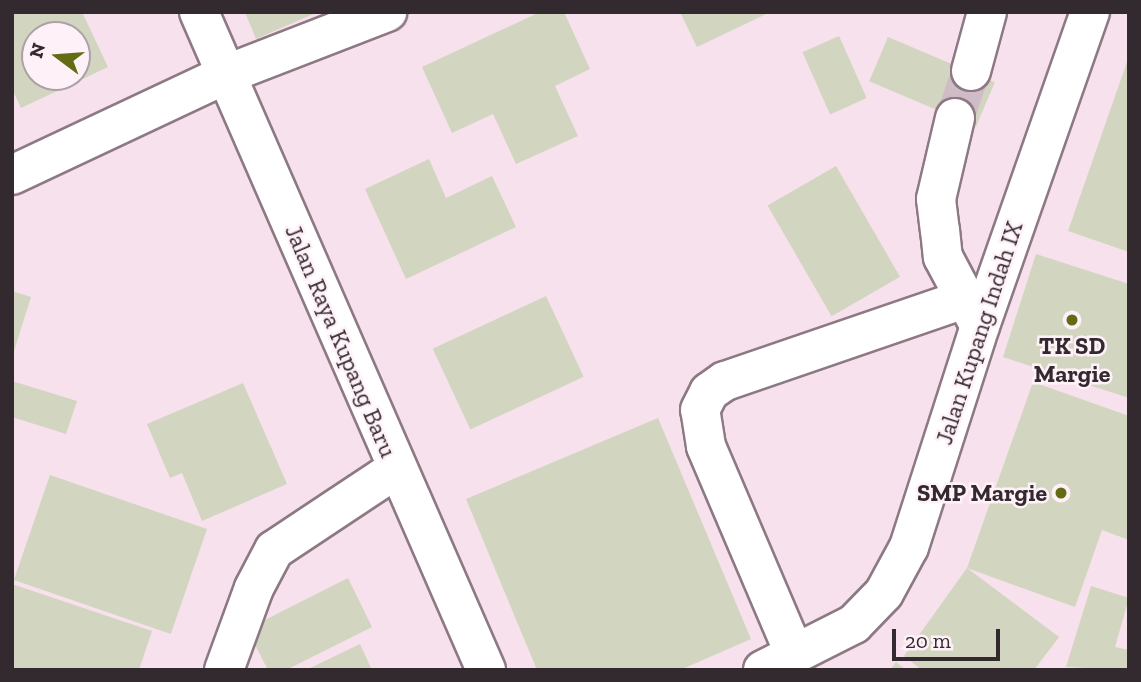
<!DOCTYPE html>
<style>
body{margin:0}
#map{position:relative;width:1141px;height:682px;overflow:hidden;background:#f7e1ec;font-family:"Zilla Slab",serif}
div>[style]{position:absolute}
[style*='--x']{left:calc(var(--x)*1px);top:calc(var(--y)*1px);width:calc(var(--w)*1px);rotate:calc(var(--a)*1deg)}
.building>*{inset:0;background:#d2d5c0;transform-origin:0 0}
.minor-tunnel>*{height:38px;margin-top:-19px;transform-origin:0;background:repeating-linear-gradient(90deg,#d0bcc6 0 38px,transparent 0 57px)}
.roads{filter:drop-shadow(2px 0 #8d7984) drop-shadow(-2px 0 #8d7984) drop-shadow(0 2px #8d7984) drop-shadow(0 -2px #8d7984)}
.minor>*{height:38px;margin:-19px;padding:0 19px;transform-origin:19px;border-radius:19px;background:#fff}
.dots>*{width:19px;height:19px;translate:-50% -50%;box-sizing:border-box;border:4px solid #fff1f8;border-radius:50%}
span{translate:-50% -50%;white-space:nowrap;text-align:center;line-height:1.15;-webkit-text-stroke:5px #fff1f8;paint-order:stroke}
.street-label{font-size:24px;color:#332a2f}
.poi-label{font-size:24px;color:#332a2f;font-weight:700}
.right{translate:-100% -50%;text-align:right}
.frame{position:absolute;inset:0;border:14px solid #332a2f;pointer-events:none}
.north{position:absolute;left:21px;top:21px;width:70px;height:70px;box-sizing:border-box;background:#fff1f8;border:2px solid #ada1a8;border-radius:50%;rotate:286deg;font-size:19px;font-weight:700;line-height:28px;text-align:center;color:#332a2f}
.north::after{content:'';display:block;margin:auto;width:24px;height:32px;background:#636c12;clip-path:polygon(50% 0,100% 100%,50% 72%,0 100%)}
.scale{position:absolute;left:892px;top:629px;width:108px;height:32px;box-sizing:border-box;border:4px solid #332a2f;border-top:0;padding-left:9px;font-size:21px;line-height:24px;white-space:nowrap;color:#332a2f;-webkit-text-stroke:5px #fff1f8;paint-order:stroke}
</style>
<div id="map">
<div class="building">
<i style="clip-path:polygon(evenodd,12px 12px,82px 12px,108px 67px,21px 108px,12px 89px,12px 12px,35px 35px,77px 35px,77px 77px,35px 77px,35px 35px)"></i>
<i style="clip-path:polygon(245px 12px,318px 12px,256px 39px)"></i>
<i style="clip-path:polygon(540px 12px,564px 12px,590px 69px,555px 86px,578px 136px,516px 164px,493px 114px,452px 133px,422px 67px)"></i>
<i style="clip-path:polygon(680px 12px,770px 12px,697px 47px)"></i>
<i style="left:839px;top:36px;width:68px;height:40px;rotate:66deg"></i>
<i style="left:888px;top:37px;width:116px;height:48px;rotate:23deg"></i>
<i style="clip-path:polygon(1128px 59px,1129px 59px,1129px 252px,1068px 231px)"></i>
<i style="clip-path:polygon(429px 159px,446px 198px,492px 176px,516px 227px,406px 279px,365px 189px)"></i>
<i style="left:836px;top:166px;width:128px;height:79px;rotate:60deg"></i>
<i style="clip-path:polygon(1036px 254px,1129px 284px,1129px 398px,1003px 357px)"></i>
<i style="clip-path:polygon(12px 291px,31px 297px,13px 354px,12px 354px)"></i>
<i style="left:546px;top:296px;width:89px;height:125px;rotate:65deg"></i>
<i style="clip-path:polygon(12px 381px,77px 401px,66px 434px,12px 417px)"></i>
<i style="clip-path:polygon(1033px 382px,1129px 416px,1129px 540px,1102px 530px,1075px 607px,967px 568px,1059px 637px,1034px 670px,922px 670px,904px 656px,967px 568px)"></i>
<i style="clip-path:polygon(243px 383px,287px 484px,202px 521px,182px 473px,170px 478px,147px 424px)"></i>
<i style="clip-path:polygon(658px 418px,751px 639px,680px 670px,537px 670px,466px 499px)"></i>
<i style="left:50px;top:475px;width:166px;height:111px;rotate:19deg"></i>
<i style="clip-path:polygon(348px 578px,372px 627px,286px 670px,268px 670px,247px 629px)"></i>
<i style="clip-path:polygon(12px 584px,152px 631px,139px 670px,12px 670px)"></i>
<i style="clip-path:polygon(1091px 586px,1129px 598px,1115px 647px,1129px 650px,1129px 670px,1066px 667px)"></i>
<i style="clip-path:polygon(360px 644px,372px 670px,306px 670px)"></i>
<i style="clip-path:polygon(896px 662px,906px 670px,890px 670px)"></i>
</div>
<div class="minor-tunnel">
<i style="--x:955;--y:118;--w:50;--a:-71.2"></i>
</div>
<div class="roads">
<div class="minor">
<i style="--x:199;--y:12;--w:718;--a:66.43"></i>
<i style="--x:971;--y:71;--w:61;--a:-74.8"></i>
<i style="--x:955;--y:118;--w:83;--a:103.2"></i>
<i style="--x:936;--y:199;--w:31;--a:83"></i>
<i style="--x:940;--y:230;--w:27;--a:84"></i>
<i style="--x:943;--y:257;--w:72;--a:62"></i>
<i style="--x:12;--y:175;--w:238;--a:-25.2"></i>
<i style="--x:227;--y:74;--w:172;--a:-21.2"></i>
<i style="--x:795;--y:655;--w:227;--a:-113.1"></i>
<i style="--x:706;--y:446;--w:36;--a:-99"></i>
<i style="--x:700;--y:410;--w:20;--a:-63"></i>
<i style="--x:709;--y:392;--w:19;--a:-35"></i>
<i style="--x:725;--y:381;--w:253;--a:-18.9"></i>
<i style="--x:224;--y:670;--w:87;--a:-69.9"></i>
<i style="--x:254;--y:588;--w:43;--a:-62.2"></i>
<i style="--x:274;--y:550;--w:146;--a:-33.6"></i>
<i style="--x:763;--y:670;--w:102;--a:-26.8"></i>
<i style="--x:854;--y:624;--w:43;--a:-45.9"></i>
<i style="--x:884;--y:593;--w:52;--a:-61.5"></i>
<i style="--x:909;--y:547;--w:232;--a:-72.2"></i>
<i style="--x:980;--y:326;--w:333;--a:-70.7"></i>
</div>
</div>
<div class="dots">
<i style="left:1072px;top:320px;background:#636c12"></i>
<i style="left:1061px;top:493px;background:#636c12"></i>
</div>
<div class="street-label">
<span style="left:979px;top:333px;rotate:-72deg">Jalan Kupang Indah IX</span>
<span style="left:341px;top:341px;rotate:67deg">Jalan Raya Kupang Baru</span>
</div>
<div class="poi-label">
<span style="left:1072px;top:360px">TK SD<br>Margie</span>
<span class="right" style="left:1047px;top:493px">SMP Margie</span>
</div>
<div class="frame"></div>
<div class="north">N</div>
<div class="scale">20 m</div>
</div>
